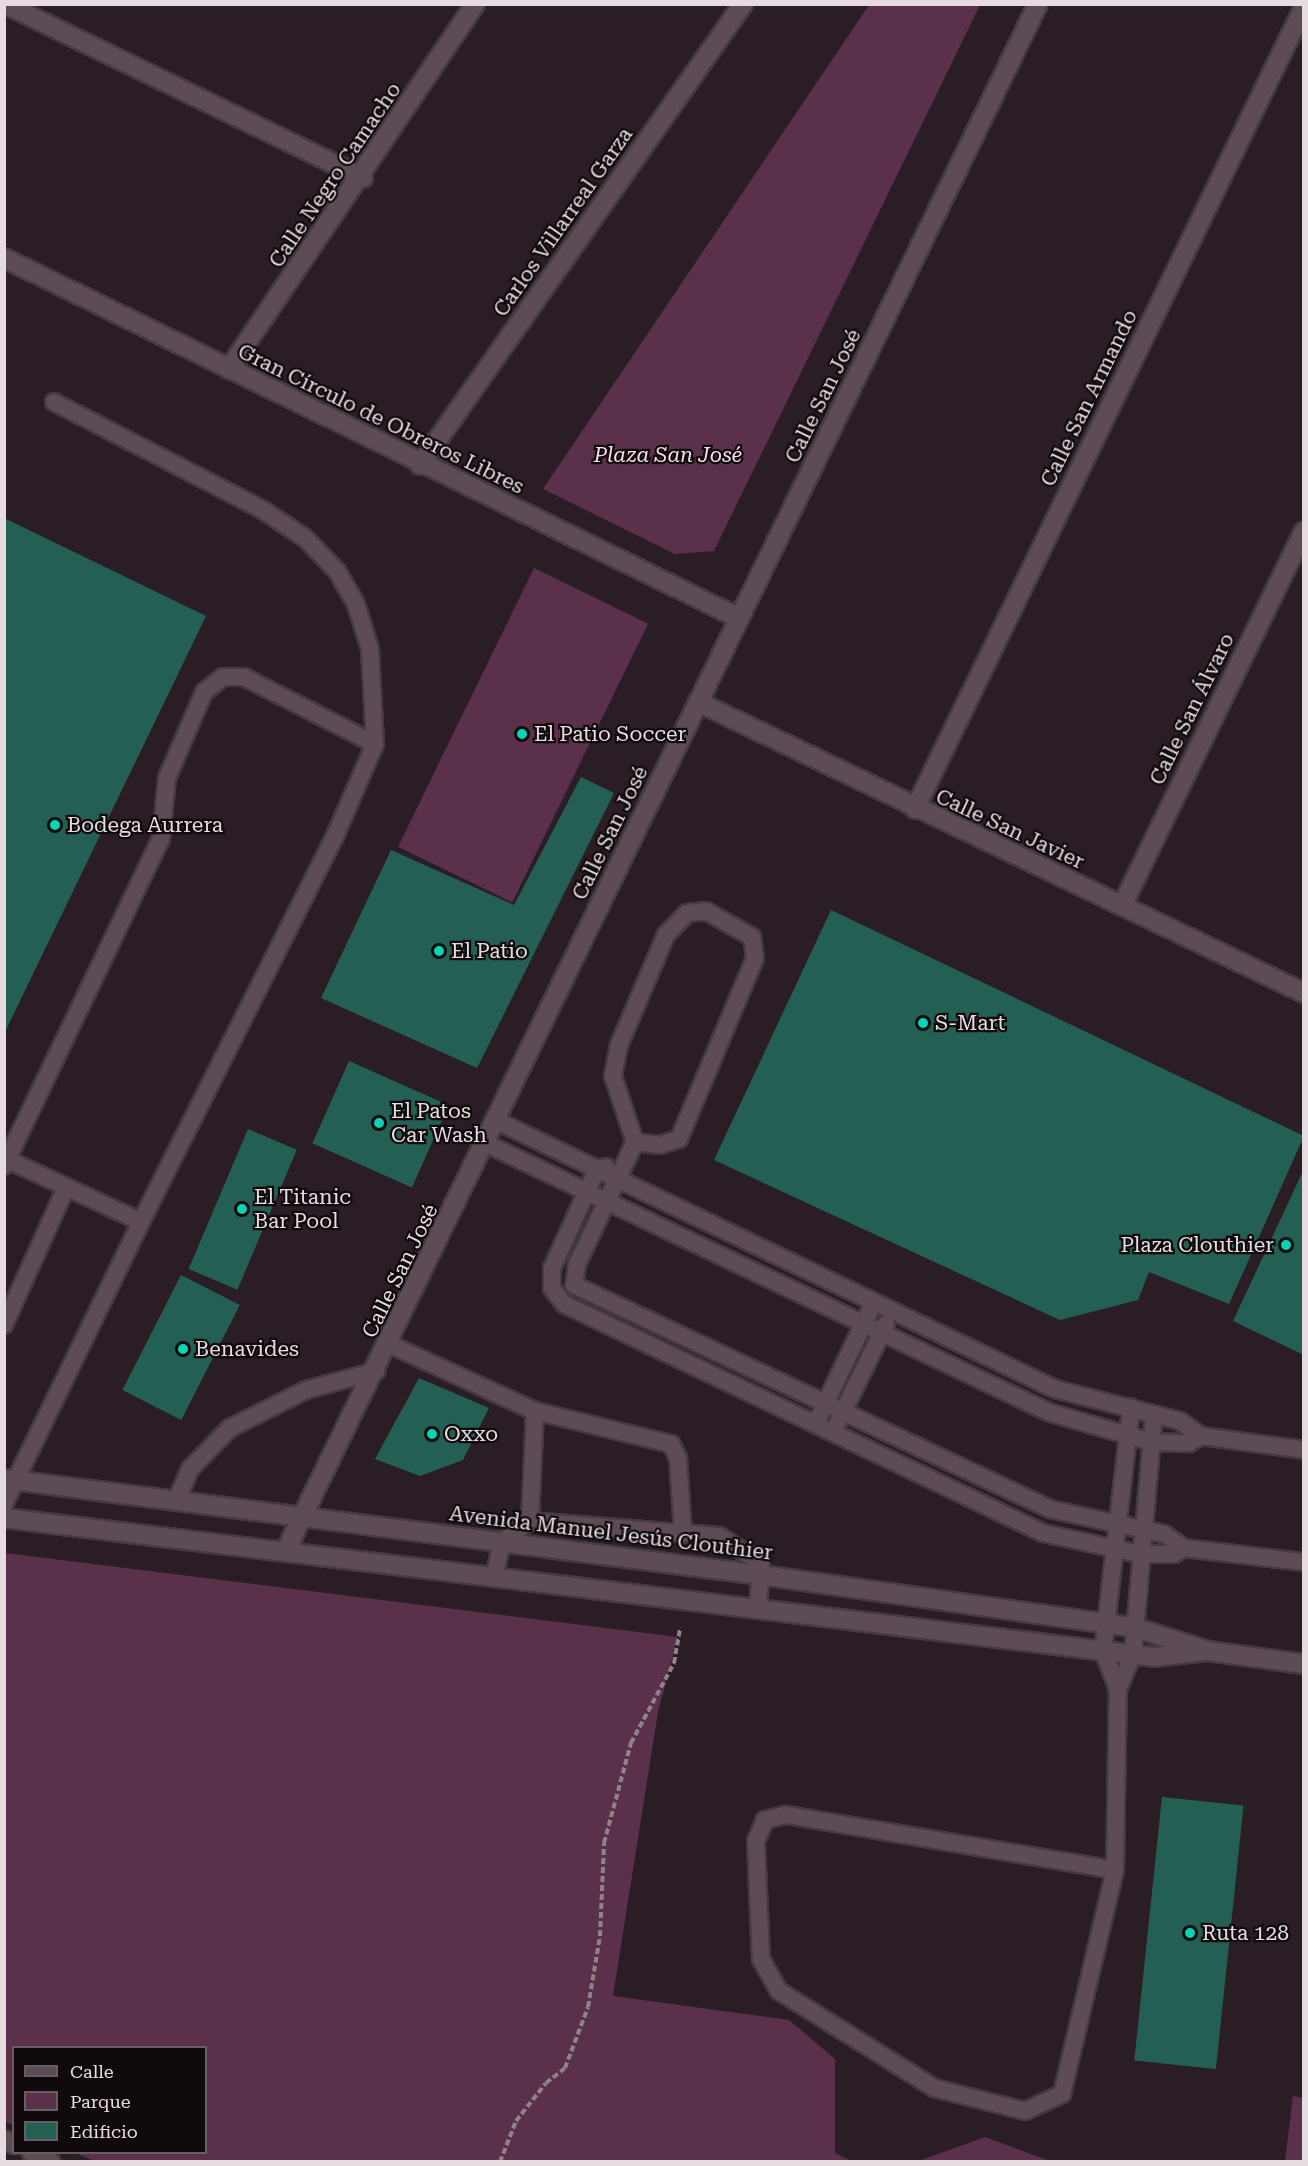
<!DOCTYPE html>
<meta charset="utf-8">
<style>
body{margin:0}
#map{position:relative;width:1308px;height:2166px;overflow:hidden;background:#2b1d26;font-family:"Roboto Serif",serif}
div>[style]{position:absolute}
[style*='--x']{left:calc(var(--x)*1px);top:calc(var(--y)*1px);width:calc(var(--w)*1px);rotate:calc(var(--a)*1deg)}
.green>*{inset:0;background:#5b304b;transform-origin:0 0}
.building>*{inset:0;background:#236053;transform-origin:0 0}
.path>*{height:4px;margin-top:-2px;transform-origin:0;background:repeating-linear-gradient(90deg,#8f838b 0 6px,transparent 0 9px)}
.roads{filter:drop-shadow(2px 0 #453a41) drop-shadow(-2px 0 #453a41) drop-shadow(0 2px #453a41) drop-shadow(0 -2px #453a41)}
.lane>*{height:16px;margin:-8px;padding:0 8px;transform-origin:8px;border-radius:8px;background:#5d4c56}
.street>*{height:18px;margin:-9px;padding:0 9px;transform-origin:9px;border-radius:9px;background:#5d4c56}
.secondary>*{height:18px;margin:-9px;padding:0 9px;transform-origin:9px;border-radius:9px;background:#5d4c56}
.dots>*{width:16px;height:16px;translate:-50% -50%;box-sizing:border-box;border:3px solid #100a0d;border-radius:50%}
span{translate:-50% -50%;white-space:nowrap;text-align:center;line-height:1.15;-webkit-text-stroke:4.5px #100a0d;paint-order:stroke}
.street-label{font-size:21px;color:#e5dbe1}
.park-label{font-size:21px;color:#f3dde9;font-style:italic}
.poi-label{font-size:21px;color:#e5dbe1}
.left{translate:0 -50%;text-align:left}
.right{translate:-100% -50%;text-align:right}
.frame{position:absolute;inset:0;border:6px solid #e5dbe1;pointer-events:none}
.legend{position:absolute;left:12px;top:2046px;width:195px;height:108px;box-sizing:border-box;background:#100a0d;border:2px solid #655e62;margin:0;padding:8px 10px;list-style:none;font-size:18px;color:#e5dbe1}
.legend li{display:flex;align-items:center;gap:12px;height:30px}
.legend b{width:30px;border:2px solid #655e62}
</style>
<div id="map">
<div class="green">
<i style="clip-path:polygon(869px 5px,980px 5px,714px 551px,675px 554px,543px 489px)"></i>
<i style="left:534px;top:568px;width:127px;height:310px;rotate:26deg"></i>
<i style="clip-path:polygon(5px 1553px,678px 1637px,658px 1712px,613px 1996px,789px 2020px,835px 2059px,835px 2153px,852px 2161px,96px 2162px,76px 2153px,206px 2152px,206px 2048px,14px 2048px,13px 2125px,5px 2121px)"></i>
<i style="clip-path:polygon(1293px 2096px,1303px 2098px,1303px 2161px,1285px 2161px)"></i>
<i style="clip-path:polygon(985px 2137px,1050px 2161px,919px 2161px)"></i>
</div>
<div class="building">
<i style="clip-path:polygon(4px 518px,206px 616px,4px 1034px)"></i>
<i style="clip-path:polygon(581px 777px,614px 793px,477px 1068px,321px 998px,391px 850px,514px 905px)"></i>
<i style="clip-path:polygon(831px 910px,1304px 1136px,1229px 1304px,1149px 1272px,1138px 1300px,1060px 1320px,714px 1160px)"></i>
<i style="left:349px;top:1061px;width:109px;height:90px;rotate:24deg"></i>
<i style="left:248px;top:1129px;width:53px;height:152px;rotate:23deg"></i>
<i style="clip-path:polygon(1304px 1169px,1304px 1355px,1233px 1321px)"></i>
<i style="left:181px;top:1275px;width:66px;height:129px;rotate:27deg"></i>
<i style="clip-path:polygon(419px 1378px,489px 1408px,463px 1460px,420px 1476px,375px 1459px)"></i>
<i style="left:1162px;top:1797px;width:82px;height:265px;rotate:6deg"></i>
</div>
<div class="path">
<i style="--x:500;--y:2162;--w:44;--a:-68.7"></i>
<i style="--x:516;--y:2121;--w:48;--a:-51.7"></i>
<i style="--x:546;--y:2083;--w:24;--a:-38"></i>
<i style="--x:565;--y:2068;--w:65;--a:-69.3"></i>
<i style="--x:588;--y:2007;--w:72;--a:-80.4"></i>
<i style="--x:600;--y:1936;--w:93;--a:-87.5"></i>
<i style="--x:604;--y:1843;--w:104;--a:-74.9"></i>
<i style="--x:631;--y:1743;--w:91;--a:-61.7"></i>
<i style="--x:674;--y:1663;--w:36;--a:-80"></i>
</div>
<div class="roads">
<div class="lane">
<i style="--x:54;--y:402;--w:235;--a:27.3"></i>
<i style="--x:263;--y:510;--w:50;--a:33.7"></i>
<i style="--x:305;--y:538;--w:46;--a:45.9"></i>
<i style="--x:337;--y:571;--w:38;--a:60"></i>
<i style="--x:356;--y:604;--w:47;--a:72.7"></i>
<i style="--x:370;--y:649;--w:95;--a:87"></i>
<i style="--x:497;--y:1121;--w:619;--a:25.65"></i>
<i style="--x:1055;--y:1389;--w:129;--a:14.4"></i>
<i style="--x:1180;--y:1421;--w:26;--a:36"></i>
<i style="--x:1201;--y:1436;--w:104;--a:7.7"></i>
<i style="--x:635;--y:1142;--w:25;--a:7"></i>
<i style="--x:660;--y:1145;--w:20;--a:-18"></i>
<i style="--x:679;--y:1139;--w:196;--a:-67.2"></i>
<i style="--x:755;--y:958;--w:21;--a:-98"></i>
<i style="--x:752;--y:937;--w:53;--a:-150.5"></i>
<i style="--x:706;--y:911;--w:19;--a:174"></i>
<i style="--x:687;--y:913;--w:30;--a:134"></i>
<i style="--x:666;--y:935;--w:120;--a:113.1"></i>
<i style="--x:619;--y:1045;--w:32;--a:101"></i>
<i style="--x:613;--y:1076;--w:70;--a:71.6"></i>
<i style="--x:635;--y:1142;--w:135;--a:115.4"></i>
<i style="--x:577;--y:1264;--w:21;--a:98"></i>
<i style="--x:574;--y:1285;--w:526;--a:25.2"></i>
<i style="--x:1050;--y:1509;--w:117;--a:12.4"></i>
<i style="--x:1164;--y:1534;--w:24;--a:35"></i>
<i style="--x:1184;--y:1548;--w:121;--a:6.7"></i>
<i style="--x:487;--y:1144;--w:622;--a:25.53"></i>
<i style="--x:1048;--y:1412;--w:107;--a:16.2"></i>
<i style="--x:1151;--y:1442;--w:38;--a:2"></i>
<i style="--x:1189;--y:1443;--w:14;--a:-30"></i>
<i style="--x:4;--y:1158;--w:151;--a:25"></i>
<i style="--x:141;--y:1222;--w:314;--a:115.9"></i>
<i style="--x:4;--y:1166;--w:363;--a:-64.4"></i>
<i style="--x:161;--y:839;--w:61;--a:-84.4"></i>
<i style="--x:167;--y:778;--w:94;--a:-66.7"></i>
<i style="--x:204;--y:692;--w:24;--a:-38"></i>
<i style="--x:223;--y:677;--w:21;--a:0"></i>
<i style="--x:244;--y:677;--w:147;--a:27.1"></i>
<i style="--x:375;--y:744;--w:100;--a:113.5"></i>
<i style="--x:335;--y:836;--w:432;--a:116.7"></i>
<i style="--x:606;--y:1167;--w:9;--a:167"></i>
<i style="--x:597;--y:1169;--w:109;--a:114.4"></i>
<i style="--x:552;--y:1268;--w:20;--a:90"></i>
<i style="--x:552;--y:1288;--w:20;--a:53"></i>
<i style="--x:564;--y:1304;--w:531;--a:25.55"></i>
<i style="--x:1043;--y:1533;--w:98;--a:12.3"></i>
<i style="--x:1139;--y:1554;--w:35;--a:0"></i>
<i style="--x:1174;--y:1554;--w:12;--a:-31"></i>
<i style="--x:4;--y:1325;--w:150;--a:-65.7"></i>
<i style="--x:389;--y:1344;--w:161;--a:24.7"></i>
<i style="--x:535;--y:1411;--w:110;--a:92.6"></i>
<i style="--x:535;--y:1411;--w:140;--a:13.6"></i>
<i style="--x:671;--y:1444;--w:16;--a:63"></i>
<i style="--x:678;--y:1458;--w:76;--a:86.2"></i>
<i style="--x:820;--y:1415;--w:125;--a:-64.5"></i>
<i style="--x:838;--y:1422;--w:109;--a:-63.9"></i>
<i style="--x:176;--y:1502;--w:36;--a:-67"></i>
<i style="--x:190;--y:1469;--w:57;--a:-45.7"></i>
<i style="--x:230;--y:1428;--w:85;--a:-26.6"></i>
<i style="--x:306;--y:1390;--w:73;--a:-15.2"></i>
<i style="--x:494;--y:1577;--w:36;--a:-77"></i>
<i style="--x:502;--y:1542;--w:35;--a:-37"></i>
<i style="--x:530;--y:1521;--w:190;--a:4.5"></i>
<i style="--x:719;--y:1536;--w:50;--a:32.7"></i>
<i style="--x:761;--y:1563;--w:47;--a:93.7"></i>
<i style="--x:1118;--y:1689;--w:38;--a:-67"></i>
<i style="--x:1133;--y:1654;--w:241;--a:-85"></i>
<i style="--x:1115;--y:1870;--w:335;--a:-170.5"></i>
<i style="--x:785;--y:1815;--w:21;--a:166"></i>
<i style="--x:765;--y:1820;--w:23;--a:113"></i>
<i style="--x:756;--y:1841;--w:118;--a:87.6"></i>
<i style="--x:761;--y:1959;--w:37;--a:61"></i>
<i style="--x:779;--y:1991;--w:183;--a:32"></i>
<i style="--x:934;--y:2088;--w:94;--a:14.2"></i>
<i style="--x:1025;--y:2111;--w:41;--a:-24.7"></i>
<i style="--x:1062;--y:2094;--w:230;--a:-76.7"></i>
<i style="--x:1115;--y:1870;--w:181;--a:-89.1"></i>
<i style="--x:1118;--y:1689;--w:41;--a:-111.5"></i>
<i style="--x:1103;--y:1651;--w:245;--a:-83.4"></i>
</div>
<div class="street">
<i style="--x:5;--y:4;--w:398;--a:25.9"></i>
<i style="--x:4;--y:258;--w:818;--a:26.1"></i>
<i style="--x:229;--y:369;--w:440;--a:-56"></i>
<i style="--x:420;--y:465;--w:563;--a:-54.98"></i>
<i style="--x:698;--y:702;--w:672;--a:25.65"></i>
<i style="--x:915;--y:809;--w:891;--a:-64.12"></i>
<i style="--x:1122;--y:906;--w:416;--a:-64.1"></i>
<i style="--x:4;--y:2140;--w:11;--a:22"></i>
<i style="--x:31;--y:2152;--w:22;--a:27"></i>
</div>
<div class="secondary">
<i style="--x:4;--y:1479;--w:763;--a:7.23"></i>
<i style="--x:761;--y:1575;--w:379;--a:8"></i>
<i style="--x:1136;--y:1628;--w:76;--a:17.7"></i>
<i style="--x:1208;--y:1651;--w:97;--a:7.7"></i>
<i style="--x:4;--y:1518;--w:1158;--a:6.89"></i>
<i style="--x:1154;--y:1657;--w:54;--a:-6.3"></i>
<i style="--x:285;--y:1552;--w:1721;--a:-64.06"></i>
</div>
</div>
<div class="dots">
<i style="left:522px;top:734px;background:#04d5b6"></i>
<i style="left:55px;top:825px;background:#04d5b6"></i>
<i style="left:439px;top:951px;background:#04d5b6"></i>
<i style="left:923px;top:1023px;background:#04d5b6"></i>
<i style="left:379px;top:1123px;background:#04d5b6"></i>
<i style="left:242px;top:1209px;background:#04d5b6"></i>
<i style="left:1286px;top:1245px;background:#04d5b6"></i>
<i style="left:183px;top:1349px;background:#04d5b6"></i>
<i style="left:432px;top:1434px;background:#04d5b6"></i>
<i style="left:1190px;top:1933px;background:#04d5b6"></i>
</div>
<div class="street-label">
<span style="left:335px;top:175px;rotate:-56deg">Calle Negro Camacho</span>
<span style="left:563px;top:222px;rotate:-55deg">Carlos Villarreal Garza</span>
<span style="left:823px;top:396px;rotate:-64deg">Calle San José</span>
<span style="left:1089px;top:398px;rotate:-64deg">Calle San Armando</span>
<span style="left:381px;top:419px;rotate:26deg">Gran Círculo de Obreros Libres</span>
<span style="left:1192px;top:709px;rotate:-64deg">Calle San Álvaro</span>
<span style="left:1010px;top:829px;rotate:25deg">Calle San Javier</span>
<span style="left:610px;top:833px;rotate:-64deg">Calle San José</span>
<span style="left:400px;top:1271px;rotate:-64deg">Calle San José</span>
<span style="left:611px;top:1533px;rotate:7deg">Avenida Manuel Jesús Clouthier</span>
</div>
<div class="park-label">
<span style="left:668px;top:455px">Plaza San José</span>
</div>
<div class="poi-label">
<span class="left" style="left:534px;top:734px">El Patio Soccer</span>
<span class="left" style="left:67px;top:825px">Bodega Aurrera</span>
<span class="left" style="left:451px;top:951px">El Patio</span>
<span class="left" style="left:935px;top:1023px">S-Mart</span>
<span class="left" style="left:391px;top:1123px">El Patos<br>Car Wash</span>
<span class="left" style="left:254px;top:1209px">El Titanic<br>Bar Pool</span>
<span class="right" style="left:1274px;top:1245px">Plaza Clouthier</span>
<span class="left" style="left:195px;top:1349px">Benavides</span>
<span class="left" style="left:444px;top:1434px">Oxxo</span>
<span class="left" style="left:1202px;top:1933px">Ruta 128</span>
</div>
<div class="frame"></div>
<ul class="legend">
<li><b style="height:8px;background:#5d4c56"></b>Calle</li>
<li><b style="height:16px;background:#5b304b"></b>Parque</li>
<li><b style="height:16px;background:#236053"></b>Edificio</li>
</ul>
</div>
